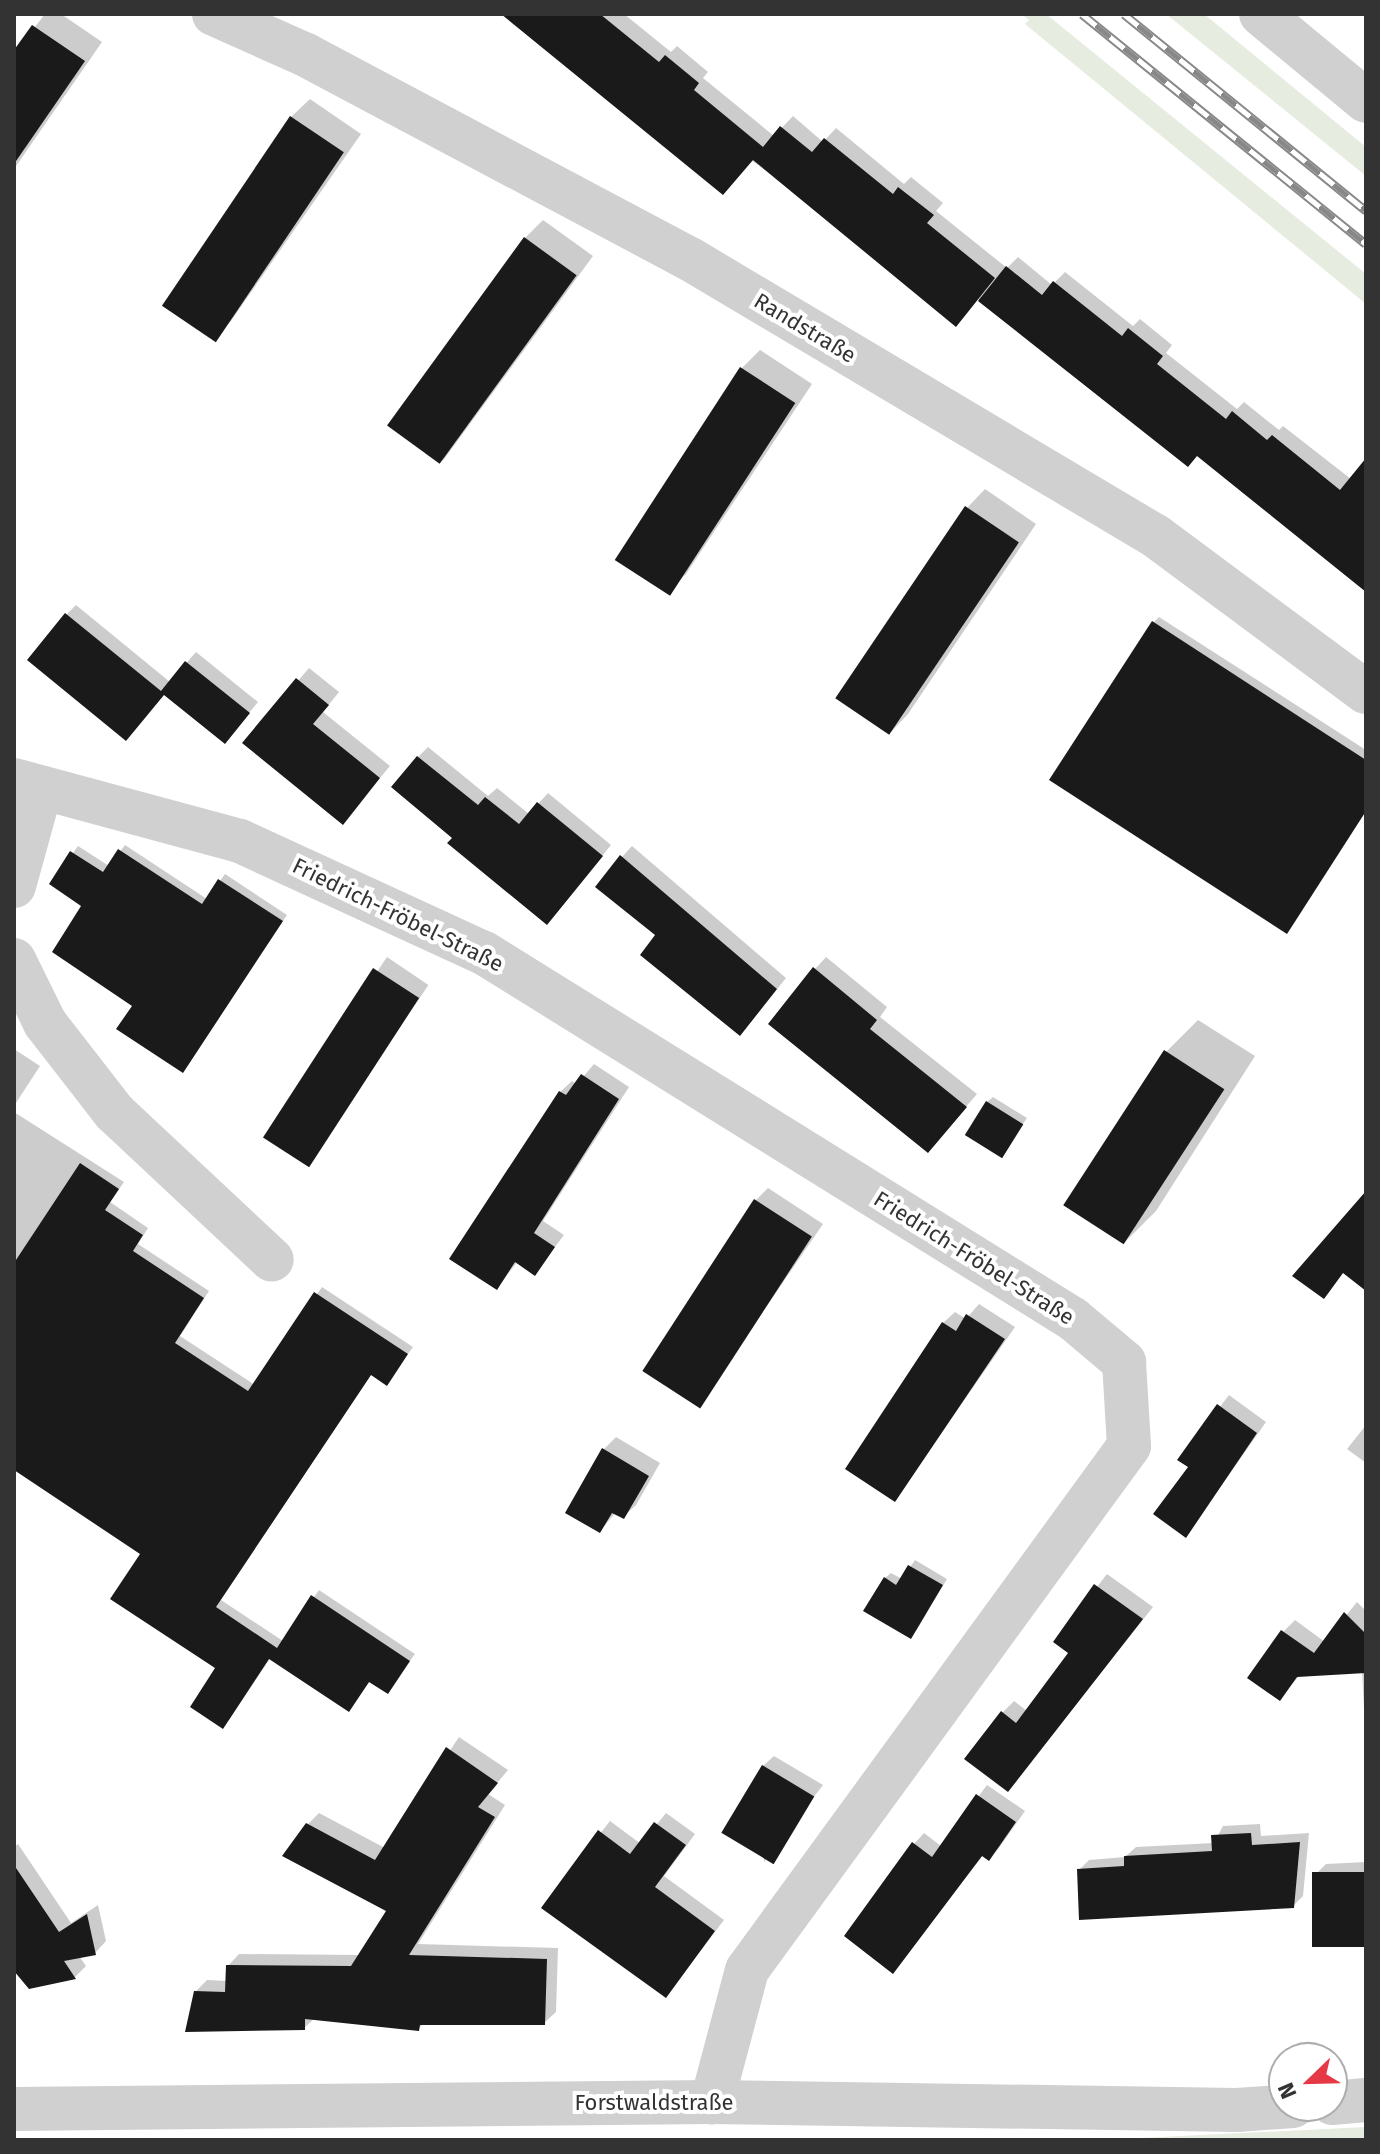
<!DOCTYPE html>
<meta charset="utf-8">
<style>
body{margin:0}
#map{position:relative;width:1380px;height:2154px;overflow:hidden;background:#fff;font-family:"Fira Sans",sans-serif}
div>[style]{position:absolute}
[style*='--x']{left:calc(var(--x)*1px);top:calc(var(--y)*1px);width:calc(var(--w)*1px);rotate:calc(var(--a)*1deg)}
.green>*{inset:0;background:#e6ecdf}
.shadow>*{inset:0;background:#0003;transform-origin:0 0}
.building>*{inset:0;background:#1a1a1a;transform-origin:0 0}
.minor>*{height:44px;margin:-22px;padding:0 22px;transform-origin:22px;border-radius:22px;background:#d0d0d0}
.tertiary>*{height:44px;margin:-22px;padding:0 22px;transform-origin:22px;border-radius:22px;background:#d0d0d0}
.rail>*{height:9px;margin-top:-4.5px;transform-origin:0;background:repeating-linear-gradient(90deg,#fff 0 18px,#888 0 36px);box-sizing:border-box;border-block:2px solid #888}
span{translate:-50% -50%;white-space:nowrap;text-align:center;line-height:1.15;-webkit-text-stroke:8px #fff;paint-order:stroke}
.street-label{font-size:22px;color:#333}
.frame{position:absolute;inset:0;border:16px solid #333;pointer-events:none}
.north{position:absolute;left:1268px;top:2042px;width:80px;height:80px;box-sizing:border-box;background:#fff;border:2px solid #adadad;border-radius:50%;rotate:247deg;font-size:22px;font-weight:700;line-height:32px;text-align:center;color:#333}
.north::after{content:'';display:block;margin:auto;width:28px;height:36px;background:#e63946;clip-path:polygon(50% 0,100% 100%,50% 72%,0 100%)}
</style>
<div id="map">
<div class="green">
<i style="clip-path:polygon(1021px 14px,1046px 14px,1366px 274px,1366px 304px,1025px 24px,1029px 20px)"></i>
<i style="clip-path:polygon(1166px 14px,1204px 14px,1366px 147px,1366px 176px)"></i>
<i style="clip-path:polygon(1366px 2127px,1366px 2140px,1100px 2140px)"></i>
</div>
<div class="shadow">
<i style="clip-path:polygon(45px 14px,61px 14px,102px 42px,14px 169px,14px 54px)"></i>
<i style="clip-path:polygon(545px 14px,624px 14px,671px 52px,677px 46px,708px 72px,703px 78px,774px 136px,793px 116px,823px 142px,836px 128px,904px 184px,911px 177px,943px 203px,936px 211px,1007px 268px,1018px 257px,1052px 285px,1065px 272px,1133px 326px,1140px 319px,1172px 345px,1166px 353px,1237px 409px,1244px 402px,1279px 430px,1283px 426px,1351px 479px,1366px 472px,1366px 590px,1198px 454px,1188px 464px,978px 299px,967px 313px)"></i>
<i style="clip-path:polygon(310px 99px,361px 134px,231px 321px,213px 339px,291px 117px)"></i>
<i style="clip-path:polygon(543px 220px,593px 256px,442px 462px,525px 238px)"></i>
<i style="clip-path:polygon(760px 350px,812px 384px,686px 574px,668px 592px,742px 368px)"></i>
<i style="clip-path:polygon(985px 489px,1036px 524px,908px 714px,890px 733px,967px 508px)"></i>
<i style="clip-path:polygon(76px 605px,170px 682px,196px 652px,258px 702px,225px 742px,165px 693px,126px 738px,66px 615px)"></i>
<i style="clip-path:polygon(1159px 617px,1366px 750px,1366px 811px,1292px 926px,1153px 623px)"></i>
<i style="clip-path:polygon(309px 668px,339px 692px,323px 712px,390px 766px,343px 822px,245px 743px)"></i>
<i style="clip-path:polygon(428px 747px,488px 796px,497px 788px,529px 814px,548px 793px,611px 845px,557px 912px,454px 837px,418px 757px)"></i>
<i style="clip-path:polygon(125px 845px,207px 899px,225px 874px,287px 915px,183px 1071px,135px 1006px,84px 905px,52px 883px,78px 846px,109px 866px)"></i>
<i style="clip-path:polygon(632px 846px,786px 978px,751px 1022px,658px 935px,622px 857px)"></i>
<i style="left:387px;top:957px;width:50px;height:217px;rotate:34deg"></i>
<i style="clip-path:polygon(826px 957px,887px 1007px,880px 1017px,977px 1094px,928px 1151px,815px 969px)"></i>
<i style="clip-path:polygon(1198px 1020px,1255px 1056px,1156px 1211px,1124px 1243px,1166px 1052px)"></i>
<i style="clip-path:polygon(14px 1049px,40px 1066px,14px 1106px)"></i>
<i style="clip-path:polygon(594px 1064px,629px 1087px,543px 1221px,564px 1235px,535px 1273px,518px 1261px,497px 1288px,560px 1092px,572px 1081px,577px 1084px)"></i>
<i style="clip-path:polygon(993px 1097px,1027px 1118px,1001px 1155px,987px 1102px)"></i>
<i style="clip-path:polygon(14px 1112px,124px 1182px,110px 1202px,148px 1228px,138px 1244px,209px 1291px,180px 1336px,255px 1385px,322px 1287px,413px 1347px,387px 1383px,372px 1373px,221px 1600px,283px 1641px,319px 1590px,415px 1654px,388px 1691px,371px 1680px,349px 1709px,271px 1657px,229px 1720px,218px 1667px,143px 1553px,14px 1454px)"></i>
<i style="clip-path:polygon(768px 1188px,823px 1224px,699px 1405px,755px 1201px)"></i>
<i style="clip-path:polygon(979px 1304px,1015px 1327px,895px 1500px,943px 1323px,955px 1312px,966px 1319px)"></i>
<i style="clip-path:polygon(1229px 1395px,1266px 1422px,1186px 1536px,1191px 1467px,1180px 1459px)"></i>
<i style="clip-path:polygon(1366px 1425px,1366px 1463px,1347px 1449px)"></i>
<i style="clip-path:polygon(616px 1437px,660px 1463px,636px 1505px,623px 1517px,616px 1512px,600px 1531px,603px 1450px)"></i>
<i style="clip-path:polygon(915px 1560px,947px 1579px,916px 1631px,885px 1578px,891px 1573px,902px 1579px)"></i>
<i style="clip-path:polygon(1107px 1574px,1153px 1607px,1008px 1790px,1002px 1713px,1014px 1701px,1027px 1711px,1071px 1653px,1055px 1641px)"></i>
<i style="clip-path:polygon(1357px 1602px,1366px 1611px,1366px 1748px,1362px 1671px,1300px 1675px,1279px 1699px,1283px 1632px,1295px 1620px,1325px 1642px)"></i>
<i style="clip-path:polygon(459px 1737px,508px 1770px,488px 1794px,505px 1805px,418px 1944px,558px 1948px,556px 2012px,544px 2023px,424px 2023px,418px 2029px,315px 2018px,304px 2028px,195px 1992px,207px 1980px,227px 1981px,228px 1966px,239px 1954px,360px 1955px,389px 1910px,308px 1824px,319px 1813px,385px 1848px)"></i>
<i style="clip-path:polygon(774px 1756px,823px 1785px,764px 1862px,763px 1766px)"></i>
<i style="clip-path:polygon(987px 1785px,1025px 1811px,999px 1848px,989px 1858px,984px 1854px,893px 1971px,914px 1844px,924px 1833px,941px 1846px)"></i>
<i style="clip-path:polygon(666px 1813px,695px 1834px,664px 1876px,724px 1920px,666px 1996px,543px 1907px,610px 1821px,641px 1844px)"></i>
<i style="clip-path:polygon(1260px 1824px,1261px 1836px,1309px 1833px,1303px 1896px,1293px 1906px,1079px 1870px,1089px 1860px,1125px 1857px,1136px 1847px,1214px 1843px,1223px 1826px)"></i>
<i style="clip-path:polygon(18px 1844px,71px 1923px,98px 1905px,106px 1941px,95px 1953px,79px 1956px,86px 1966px,75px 1977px,14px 1969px,14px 1847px)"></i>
<i style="clip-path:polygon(1366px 1862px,1366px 1946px,1314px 1876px,1326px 1864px)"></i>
</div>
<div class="building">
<i style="clip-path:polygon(501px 14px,600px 14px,659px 62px,665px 55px,699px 83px,694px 90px,763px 147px,780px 126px,812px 152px,824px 138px,893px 194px,898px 187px,934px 215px,927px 223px,995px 278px,956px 327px,753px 160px,723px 195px)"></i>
<i style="clip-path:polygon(32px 25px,85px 61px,14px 164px,14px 50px)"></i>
<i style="left:290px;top:116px;width:65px;height:229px;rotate:34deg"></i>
<i style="left:524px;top:237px;width:65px;height:233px;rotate:36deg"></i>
<i style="clip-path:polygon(1006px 266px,1042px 295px,1053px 281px,1122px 336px,1128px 328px,1163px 356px,1157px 364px,1226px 419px,1232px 411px,1267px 440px,1272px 435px,1340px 490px,1366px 458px,1366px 592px,1197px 456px,1188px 467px,978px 301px)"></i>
<i style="left:740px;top:367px;width:66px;height:230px;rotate:33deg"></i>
<i style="left:965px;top:506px;width:65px;height:232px;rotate:34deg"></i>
<i style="clip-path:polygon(65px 613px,161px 691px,185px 661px,250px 713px,225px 744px,164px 695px,126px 741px,27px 660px)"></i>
<i style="clip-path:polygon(1152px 621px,1366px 760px,1366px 811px,1287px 934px,1049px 780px)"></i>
<i style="clip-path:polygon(296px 678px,329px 705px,313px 724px,380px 778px,343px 825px,242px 743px)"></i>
<i style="clip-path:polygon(417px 756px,478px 805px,485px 797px,519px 824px,537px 802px,603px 856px,547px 925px,447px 843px,452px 838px,391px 787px)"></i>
<i style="clip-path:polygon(118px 849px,202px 904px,218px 879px,283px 921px,183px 1073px,116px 1029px,132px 1006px,52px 952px,81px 906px,49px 884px,70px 851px,103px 872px)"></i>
<i style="clip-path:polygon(620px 855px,777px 989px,740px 1036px,640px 955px,655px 935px,595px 887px)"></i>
<i style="clip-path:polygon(813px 967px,877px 1020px,870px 1029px,967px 1107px,928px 1153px,768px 1024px)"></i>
<i style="left:373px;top:968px;width:55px;height:202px;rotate:33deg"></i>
<i style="left:1164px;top:1050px;width:72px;height:185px;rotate:33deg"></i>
<i style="clip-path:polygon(581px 1074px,619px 1099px,534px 1233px,555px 1247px,535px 1276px,515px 1262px,497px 1290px,449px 1259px,559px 1091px,566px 1095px)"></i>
<i style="left:986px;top:1101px;width:44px;height:40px;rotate:32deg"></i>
<i style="clip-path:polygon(80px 1163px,119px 1189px,105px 1210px,143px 1235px,133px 1251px,204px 1298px,175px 1343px,248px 1391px,314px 1292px,408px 1354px,387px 1386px,371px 1375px,216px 1607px,277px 1648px,311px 1595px,410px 1661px,388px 1694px,369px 1682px,349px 1712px,269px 1659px,223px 1729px,190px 1707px,215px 1668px,110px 1599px,140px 1554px,14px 1470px,14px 1263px)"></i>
<i style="clip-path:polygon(1366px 1191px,1366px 1291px,1343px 1273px,1324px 1299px,1292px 1276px)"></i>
<i style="left:754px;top:1199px;width:69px;height:205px;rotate:33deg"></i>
<i style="clip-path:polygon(966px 1314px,1005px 1339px,895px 1502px,845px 1469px,942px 1322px,956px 1331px)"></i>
<i style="clip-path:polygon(1217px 1404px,1257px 1433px,1186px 1538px,1153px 1514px,1188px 1467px,1177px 1460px)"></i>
<i style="clip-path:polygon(602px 1448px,649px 1476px,624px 1519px,612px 1513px,600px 1533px,565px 1513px)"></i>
<i style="clip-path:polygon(908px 1565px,943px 1585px,911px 1639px,863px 1611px,884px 1577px,896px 1585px)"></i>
<i style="clip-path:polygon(1094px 1584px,1143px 1619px,1008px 1792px,964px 1759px,1001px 1711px,1016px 1723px,1068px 1653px,1053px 1642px)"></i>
<i style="clip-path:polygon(1344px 1612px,1366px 1634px,1366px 1673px,1297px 1677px,1280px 1701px,1247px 1678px,1281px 1630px,1314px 1653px)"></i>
<i style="clip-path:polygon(446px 1747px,498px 1783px,478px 1807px,495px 1817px,409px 1955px,547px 1959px,545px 2025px,420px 2025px,419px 2031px,305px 2019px,305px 2030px,185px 2032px,194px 1991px,225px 1992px,226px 1965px,351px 1966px,386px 1911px,282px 1856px,306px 1823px,375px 1860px)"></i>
<i style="left:762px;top:1765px;width:61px;height:79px;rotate:31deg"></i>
<i style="clip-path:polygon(976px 1794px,1016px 1822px,989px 1861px,982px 1856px,893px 1974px,844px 1936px,912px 1842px,932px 1857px)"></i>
<i style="clip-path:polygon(654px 1822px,686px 1845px,655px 1887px,715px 1931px,666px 1998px,541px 1908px,598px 1830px,630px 1854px)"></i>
<i style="clip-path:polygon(1251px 1833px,1252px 1845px,1300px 1842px,1294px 1908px,1079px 1920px,1077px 1869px,1124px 1866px,1124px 1856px,1212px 1851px,1211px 1835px)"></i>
<i style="clip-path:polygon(14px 1865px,59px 1932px,87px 1914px,96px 1955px,64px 1961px,76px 1979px,29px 1989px,14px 1971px)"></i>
<i style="left:1366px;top:1872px;width:75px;height:54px;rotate:90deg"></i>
</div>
<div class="minor">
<i style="--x:214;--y:14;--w:101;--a:24"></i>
<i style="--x:306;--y:55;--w:435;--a:28"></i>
<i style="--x:690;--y:259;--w:543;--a:30.76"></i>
<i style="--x:1157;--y:537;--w:260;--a:36.6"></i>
<i style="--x:1261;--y:14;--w:136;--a:39.6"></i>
<i style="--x:14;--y:780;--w:234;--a:15.1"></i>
<i style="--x:240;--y:841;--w:268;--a:24.7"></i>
<i style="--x:484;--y:953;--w:693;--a:31.86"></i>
<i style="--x:1073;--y:1319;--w:67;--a:40.1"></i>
<i style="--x:1124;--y:1362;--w:84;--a:86.6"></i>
<i style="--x:1129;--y:1446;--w:648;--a:126.09"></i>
<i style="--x:747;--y:1970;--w:137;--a:104.9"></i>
<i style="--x:14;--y:886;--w:102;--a:-74.6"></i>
<i style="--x:14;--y:960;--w:70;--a:63.8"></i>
<i style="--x:45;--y:1023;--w:113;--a:52.2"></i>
<i style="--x:114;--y:1112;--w:216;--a:43.1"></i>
</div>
<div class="tertiary">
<i style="--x:1332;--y:2103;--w:34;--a:-5"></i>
<i style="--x:14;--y:2109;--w:698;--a:-0.57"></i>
<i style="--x:712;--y:2102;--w:525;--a:0.87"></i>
<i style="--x:1237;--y:2110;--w:56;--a:-4.1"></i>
</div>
<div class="rail">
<i style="--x:1082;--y:14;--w:365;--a:39"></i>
<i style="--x:1124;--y:14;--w:312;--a:39.1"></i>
</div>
<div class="street-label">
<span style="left:805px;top:328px;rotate:31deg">Randstraße</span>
<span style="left:398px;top:915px;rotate:26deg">Friedrich-Fröbel-Straße</span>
<span style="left:974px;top:1258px;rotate:32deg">Friedrich-Fröbel-Straße</span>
<span style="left:654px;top:2103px">Forstwaldstraße</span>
</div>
<div class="frame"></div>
<div class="north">N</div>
</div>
